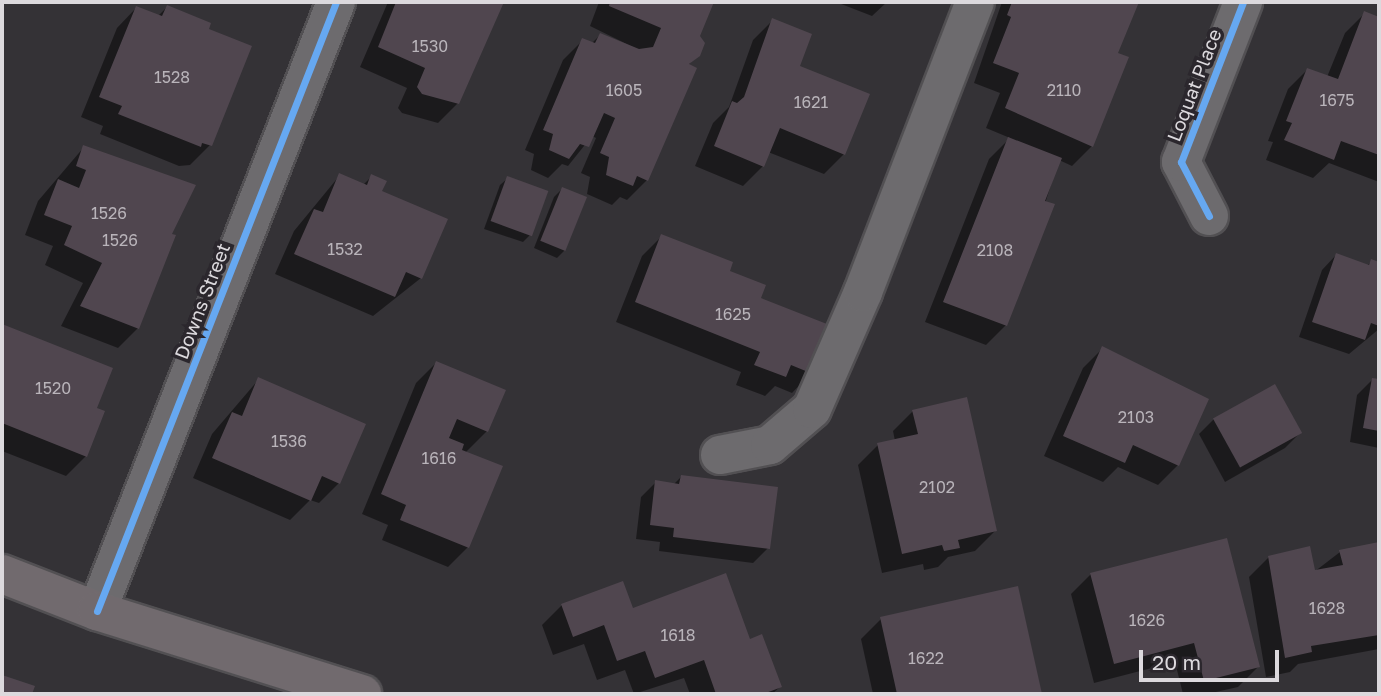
<!DOCTYPE html>
<style>
body{margin:0}
#map{position:relative;width:1381px;height:696px;overflow:hidden;background:#343236;font-family:"Golos Text",sans-serif}
div>[style]{position:absolute}
[style*='--x']{left:calc(var(--x)*1px);top:calc(var(--y)*1px);width:calc(var(--w)*1px);rotate:calc(var(--a)*1deg)}
.shadow>*{inset:0;background:#0007}
.building>*{inset:0;background:#50464f;transform-origin:0 0}
.roads{filter:drop-shadow(2px 0 #525053) drop-shadow(-2px 0 #525053) drop-shadow(0 2px #525053) drop-shadow(0 -2px #525053)}
.minor>*{height:38px;margin:-19px;padding:0 19px;transform-origin:19px;border-radius:19px;background:#6d6b6e}
.major>*{height:38px;margin:-19px;padding:0 19px;transform-origin:19px;border-radius:19px;background:#716a6e}
.cycleway>*{height:7px;margin:-3.5px;padding:0 3.5px;transform-origin:3.5px;border-radius:3.5px;background:#66a8f1}
span{translate:-50% -50%;white-space:nowrap;text-align:center;line-height:1.15;-webkit-text-stroke:7px #2b272d;paint-order:stroke}
.number-label{font-size:16px;color:#b9b4ba}
.number-label span{-webkit-text-stroke-width:0}
.street-label{font-size:19px;color:#dcd9dd}
.frame{position:absolute;inset:0;border:4px solid #dcd9dd;pointer-events:none}
.scale{position:absolute;left:1139px;top:650px;width:140px;height:32px;box-sizing:border-box;border:4px solid #dcd9dd;border-top:0;padding-left:9px;font-size:21px;line-height:24px;white-space:nowrap;color:#dcd9dd;-webkit-text-stroke:5px #2b272d;paint-order:stroke}
</style>
<div id="map">
<div class="shadow">
<i style="clip-path:polygon(388px 2px,502px 2px,458px 103px,438px 123px,402px 113px,398px 108px,407px 88px,360px 67px)"></i>
<i style="clip-path:polygon(599px 2px,712px 2px,699px 36px,699px 55px,688px 65px,647px 180px,627px 200px,620px 197px,612px 205px,587px 194px,590px 177px,581px 173px,596px 138px,592px 136px,568px 166px,562px 164px,548px 178px,531px 170px,534px 154px,525px 150px,563px 60px,583px 40px,591px 44px,600px 35px,641px 51px,590px 26px)"></i>
<i style="clip-path:polygon(836px 2px,887px 2px,872px 16px)"></i>
<i style="clip-path:polygon(1002px 2px,1137px 2px,1116px 54px,1092px 146px,1072px 166px,1059px 160px,1006px 325px,986px 345px,925px 322px,989px 159px,1010px 138px,986px 128px,1000px 93px,974px 83px)"></i>
<i style="clip-path:polygon(167px 7px,207px 30px,210px 145px,190px 165px,179px 166px,100px 134px,103px 126px,81px 117px,117px 28px,136px 8px,158px 16px)"></i>
<i style="clip-path:polygon(1365px 13px,1379px 19px,1379px 182px,1329px 163px,1313px 178px,1266px 160px,1273px 142px,1268px 141px,1288px 89px,1307px 70px,1327px 77px,1345px 33px)"></i>
<i style="clip-path:polygon(773px 20px,844px 154px,824px 174px,768px 152px,763px 166px,743px 186px,695px 166px,713px 123px,729px 107px,753px 40px)"></i>
<i style="clip-path:polygon(84px 147px,170px 235px,138px 328px,118px 348px,61px 326px,83px 283px,45px 265px,53px 246px,25px 235px,38px 201px)"></i>
<i style="clip-path:polygon(340px 175px,363px 185px,372px 176px,421px 278px,373px 316px,275px 274px,294px 231px)"></i>
<i style="clip-path:polygon(508px 178px,530px 235px,523px 242px,484px 229px,500px 185px)"></i>
<i style="clip-path:polygon(562px 189px,565px 250px,557px 258px,534px 248px,554px 197px)"></i>
<i style="clip-path:polygon(662px 236px,727px 272px,758px 299px,811px 373px,792px 393px,775px 386px,765px 396px,736px 385px,741px 372px,616px 322px,642px 256px)"></i>
<i style="clip-path:polygon(1336px 255px,1367px 266px,1372px 261px,1379px 264px,1379px 329px,1349px 354px,1299px 337px,1322px 270px)"></i>
<i style="clip-path:polygon(2px 326px,111px 369px,95px 409px,86px 456px,66px 476px,2px 451px)"></i>
<i style="clip-path:polygon(1103px 348px,1178px 465px,1158px 485px,1118px 467px,1103px 482px,1044px 456px,1083px 368px)"></i>
<i style="clip-path:polygon(436px 363px,487px 431px,465px 453px,501px 467px,468px 547px,448px 567px,382px 540px,388px 525px,362px 514px,416px 383px)"></i>
<i style="clip-path:polygon(259px 379px,339px 483px,319px 503px,310px 500px,290px 520px,193px 478px,212px 434px)"></i>
<i style="clip-path:polygon(1372px 380px,1379px 381px,1379px 448px,1350px 442px,1357px 395px)"></i>
<i style="clip-path:polygon(913px 411px,995px 531px,975px 551px,948px 557px,938px 567px,924px 570px,923px 564px,882px 573px,858px 465px,878px 445px,895px 441px,893px 431px)"></i>
<i style="clip-path:polygon(1214px 419px,1300px 433px,1285px 448px,1225px 482px,1199px 434px)"></i>
<i style="clip-path:polygon(681px 477px,768px 548px,753px 563px,659px 551px,660px 542px,636px 539px,641px 497px,656px 482px,673px 485px)"></i>
<i style="clip-path:polygon(1379px 544px,1379px 649px,1298px 664px,1290px 672px,1266px 677px,1249px 577px,1269px 557px,1314px 572px,1340px 552px)"></i>
<i style="clip-path:polygon(1091px 574px,1258px 667px,1238px 687px,1207px 694px,1183px 694px,1175px 662px,1094px 683px,1071px 594px)"></i>
<i style="clip-path:polygon(1017px 588px,1041px 694px,873px 694px,861px 639px,881px 619px)"></i>
<i style="clip-path:polygon(562px 605px,632px 610px,749px 641px,780px 687px,772px 694px,690px 694px,684px 678px,634px 694px,625px 670px,597px 680px,584px 644px,553px 655px,542px 625px)"></i>
</div>
<div class="building">
<i style="clip-path:polygon(396px 2px,504px 2px,459px 104px,422px 94px,417px 87px,425px 68px,378px 47px)"></i>
<i style="clip-path:polygon(610px 2px,714px 2px,700px 36px,705px 43px,700px 56px,689px 64px,697px 68px,648px 181px,637px 176px,633px 186px,606px 175px,609px 157px,600px 153px,615px 118px,604px 113px,589px 147px,580px 144px,569px 159px,549px 150px,553px 134px,543px 130px,582px 38px,595px 43px,600px 33px,639px 49px,653px 47px,661px 28px,609px 6px)"></i>
<i style="clip-path:polygon(1012px 2px,1139px 2px,1118px 53px,1129px 57px,1093px 147px,1005px 108px,1019px 73px,993px 63px,1011px 17px,1007px 15px)"></i>
<i style="clip-path:polygon(167px 5px,211px 23px,209px 29px,252px 46px,212px 146px,202px 143px,201px 147px,118px 114px,122px 106px,99px 97px,136px 6px,162px 16px)"></i>
<i style="clip-path:polygon(1364px 11px,1379px 17px,1379px 155px,1341px 141px,1334px 160px,1284px 140px,1292px 123px,1286px 121px,1307px 68px,1338px 79px)"></i>
<i style="clip-path:polygon(772px 18px,812px 34px,800px 66px,870px 94px,845px 155px,780px 128px,764px 167px,714px 146px,732px 101px,737px 103px,744px 97px)"></i>
<i style="clip-path:polygon(1008px 137px,1062px 158px,1045px 201px,1055px 204px,1007px 326px,943px 302px)"></i>
<i style="clip-path:polygon(83px 145px,196px 185px,172px 234px,176px 235px,139px 329px,80px 306px,102px 263px,64px 245px,72px 226px,44px 215px,58px 179px,79px 188px,86px 170px,76px 166px)"></i>
<i style="clip-path:polygon(339px 173px,367px 185px,371px 174px,387px 181px,382px 191px,448px 219px,422px 279px,406px 272px,395px 297px,294px 254px,314px 209px,323px 212px)"></i>
<i style="left:507px;top:176px;width:44px;height:48px;rotate:20deg"></i>
<i style="left:562px;top:187px;width:27px;height:58px;rotate:22deg"></i>
<i style="clip-path:polygon(661px 234px,733px 262px,730px 271px,766px 285px,761px 298px,832px 326px,813px 374px,791px 365px,786px 377px,754px 365px,760px 352px,635px 302px)"></i>
<i style="clip-path:polygon(1336px 253px,1369px 265px,1371px 259px,1379px 262px,1379px 326px,1371px 323px,1365px 340px,1312px 322px)"></i>
<i style="clip-path:polygon(2px 324px,113px 368px,97px 408px,105px 411px,87px 457px,2px 423px)"></i>
<i style="clip-path:polygon(1102px 346px,1209px 399px,1179px 466px,1133px 445px,1125px 463px,1063px 436px)"></i>
<i style="clip-path:polygon(436px 361px,506px 390px,488px 432px,457px 419px,449px 438px,464px 444px,462px 450px,503px 466px,469px 548px,400px 520px,406px 505px,381px 494px)"></i>
<i style="clip-path:polygon(258px 377px,366px 424px,340px 484px,322px 476px,311px 501px,212px 458px,232px 412px,242px 416px)"></i>
<i style="clip-path:polygon(1372px 378px,1379px 379px,1379px 431px,1363px 428px)"></i>
<i style="left:1275px;top:384px;width:56px;height:71px;rotate:61deg"></i>
<i style="clip-path:polygon(967px 397px,997px 531px,958px 540px,960px 548px,944px 551px,942px 545px,902px 554px,877px 443px,918px 434px,912px 410px)"></i>
<i style="clip-path:polygon(681px 475px,778px 487px,770px 549px,673px 537px,674px 528px,650px 525px,655px 480px,679px 484px)"></i>
<i style="clip-path:polygon(1227px 538px,1260px 667px,1204px 681px,1194px 643px,1114px 664px,1090px 573px)"></i>
<i style="clip-path:polygon(1379px 542px,1379px 635px,1311px 646px,1312px 652px,1285px 658px,1268px 556px,1310px 546px,1315px 570px,1343px 565px,1339px 550px)"></i>
<i style="clip-path:polygon(726px 573px,750px 639px,762px 634px,782px 687px,763px 694px,716px 694px,704px 660px,655px 678px,645px 651px,617px 661px,604px 625px,573px 637px,561px 604px,623px 581px,633px 608px)"></i>
<i style="clip-path:polygon(1018px 586px,1042px 694px,897px 694px,880px 617px)"></i>
<i style="clip-path:polygon(2px 675px,35px 686px,32px 694px,2px 694px)"></i>
</div>
<div class="roads">
<div class="minor">
<i style="--x:1209;--y:216;--w:61;--a:-117.4"></i>
<i style="--x:1181;--y:162;--w:172;--a:-68.8"></i>
<i style="--x:720;--y:455;--w:51;--a:-11.3"></i>
<i style="--x:770;--y:445;--w:55;--a:-40.6"></i>
<i style="--x:812;--y:409;--w:128;--a:-66.4"></i>
<i style="--x:863;--y:292;--w:311;--a:-68.9"></i>
<i style="--x:97;--y:611;--w:654;--a:-68.57"></i>
</div>
<div class="major">
<i style="--x:2;--y:574;--w:102;--a:21.3"></i>
<i style="--x:97;--y:611;--w:278;--a:17.4"></i>
</div>
</div>
<div class="cycleway">
<i style="--x:1209;--y:216;--w:61;--a:-117.4"></i>
<i style="--x:1181;--y:162;--w:172;--a:-68.8"></i>
<i style="--x:97;--y:611;--w:654;--a:-68.57"></i>
</div>
<div class="number-label">
<span style="left:430px;top:46px">1530</span>
<span style="left:172px;top:77px">1528</span>
<span style="left:624px;top:90px">1605</span>
<span style="left:1064px;top:90px">2110</span>
<span style="left:1337px;top:100px">1675</span>
<span style="left:811px;top:102px">1621</span>
<span style="left:109px;top:213px">1526</span>
<span style="left:120px;top:240px">1526</span>
<span style="left:345px;top:249px">1532</span>
<span style="left:995px;top:250px">2108</span>
<span style="left:733px;top:314px">1625</span>
<span style="left:53px;top:388px">1520</span>
<span style="left:1136px;top:417px">2103</span>
<span style="left:289px;top:441px">1536</span>
<span style="left:439px;top:458px">1616</span>
<span style="left:937px;top:487px">2102</span>
<span style="left:1327px;top:608px">1628</span>
<span style="left:1147px;top:620px">1626</span>
<span style="left:678px;top:635px">1618</span>
<span style="left:926px;top:658px">1622</span>
</div>
<div class="street-label">
<span style="left:1194px;top:85px;rotate:-69deg">Loquat Place</span>
<span style="left:202px;top:301px;rotate:-69deg">Downs Street</span>
</div>
<div class="frame"></div>
<div class="scale">20 m</div>
</div>
